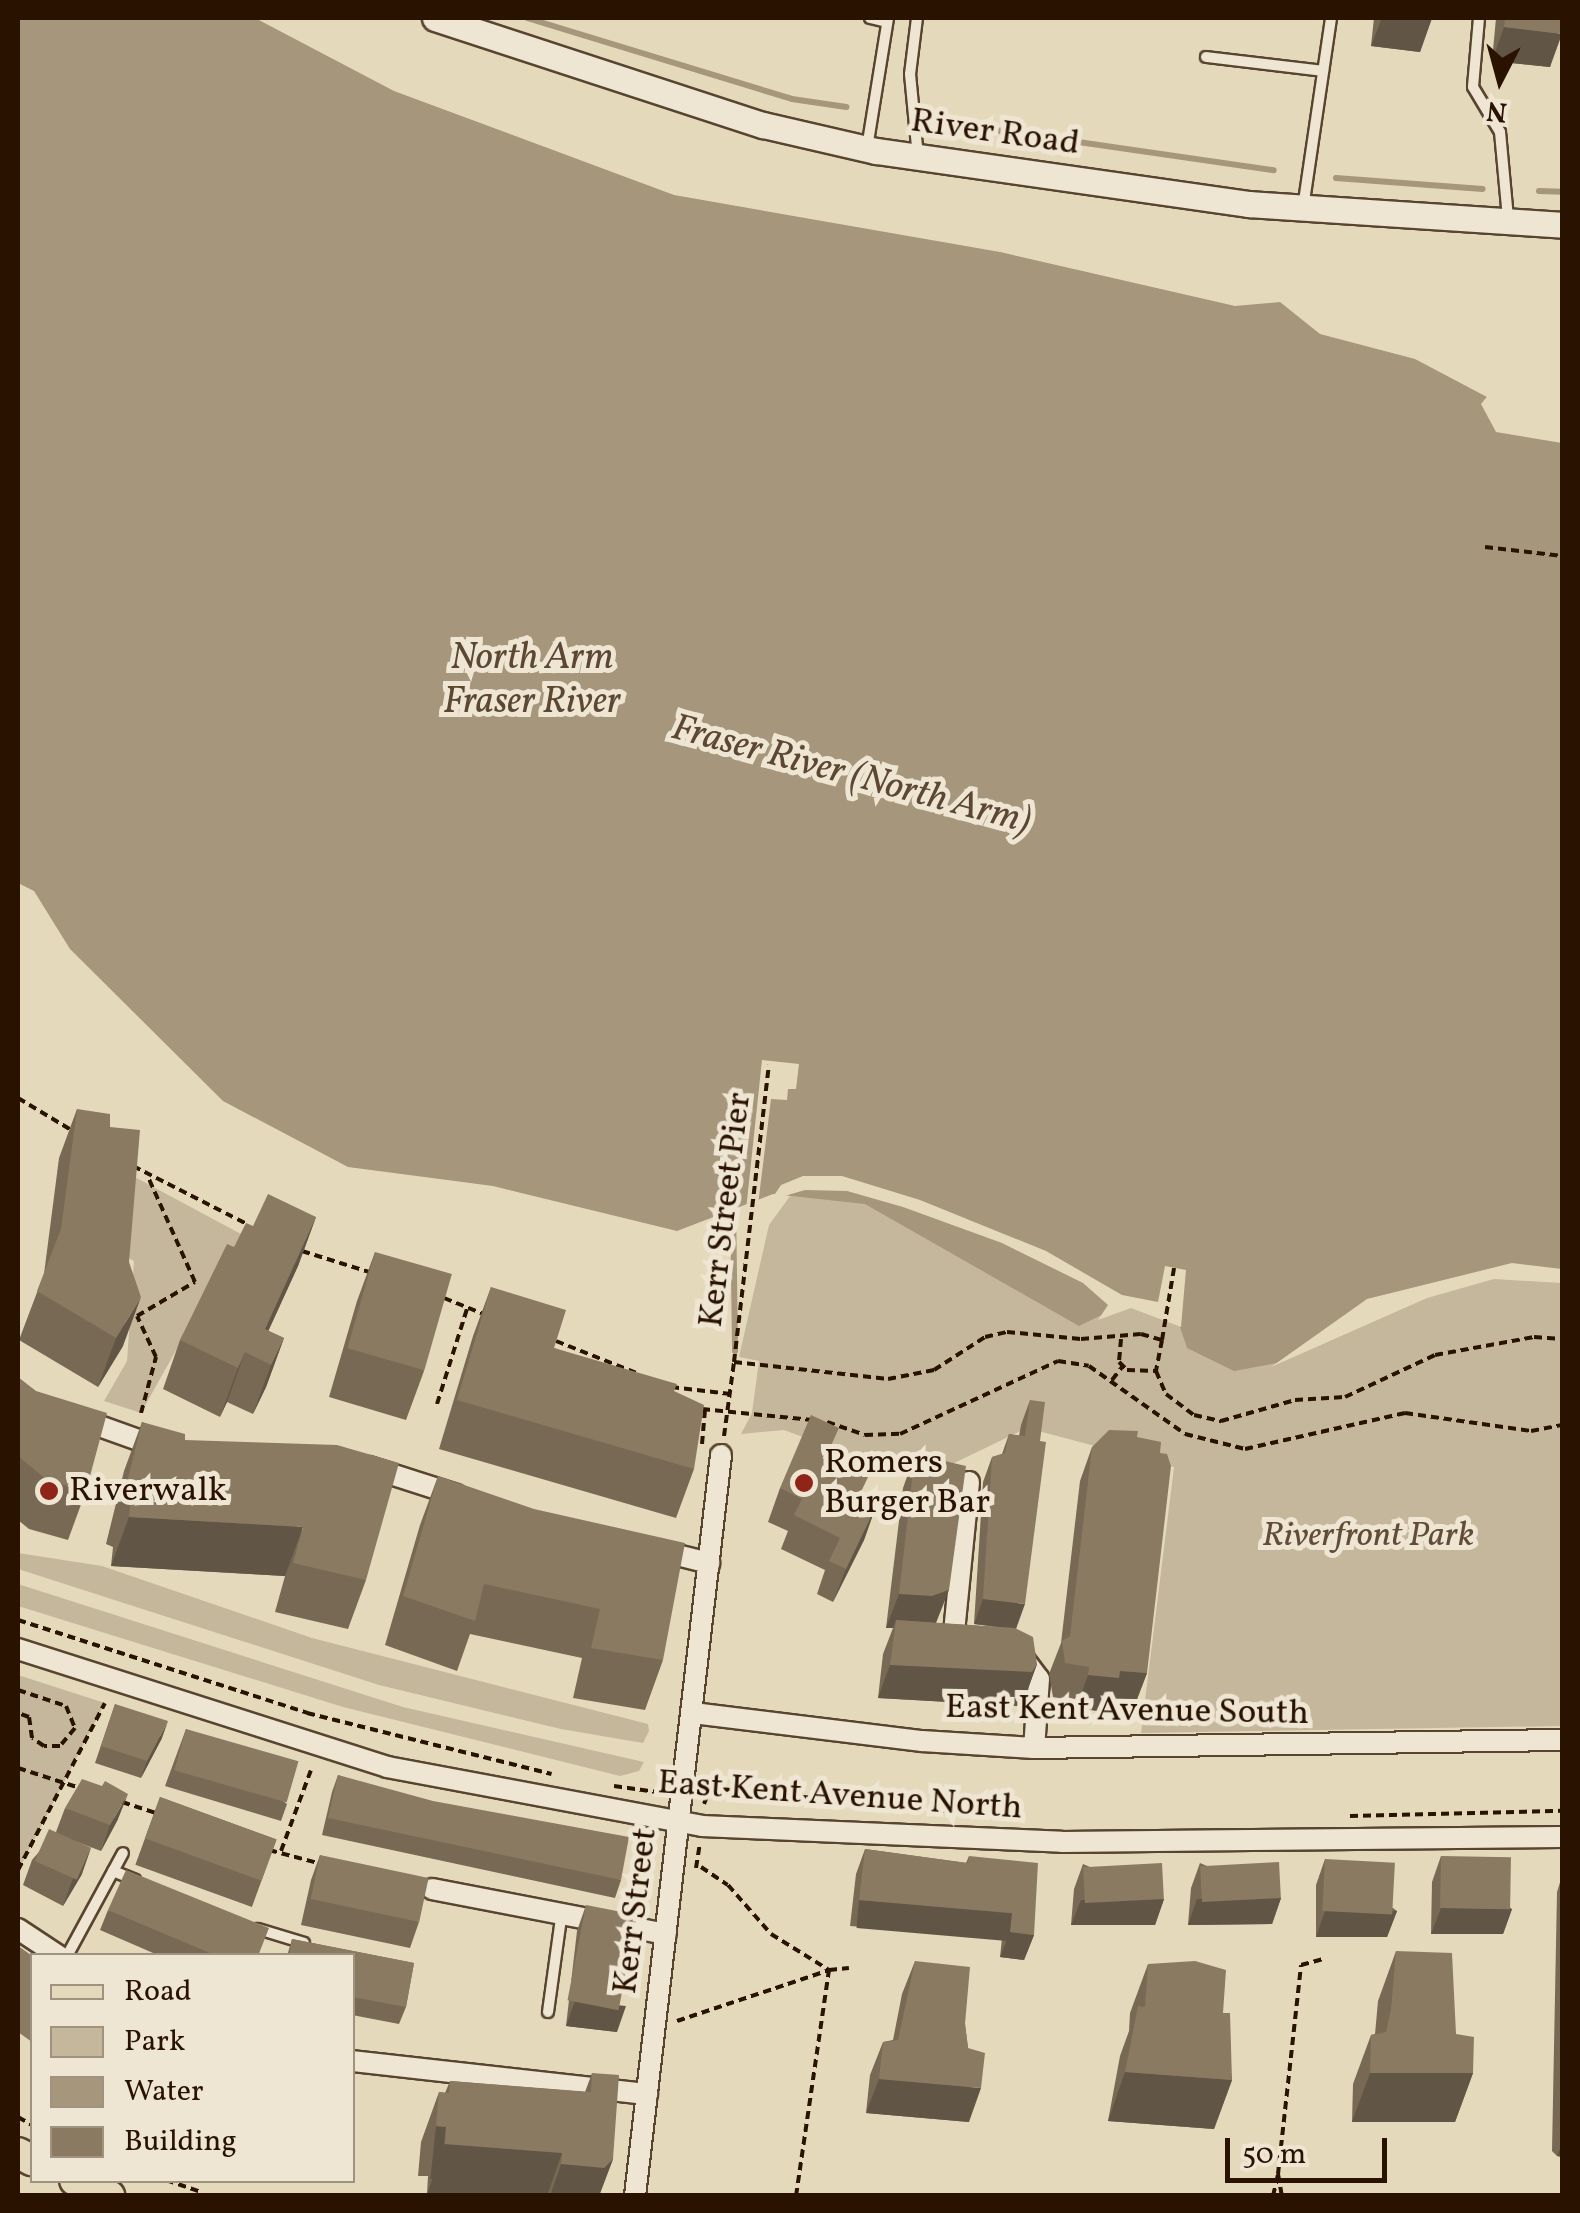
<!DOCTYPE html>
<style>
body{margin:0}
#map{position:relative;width:1580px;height:2213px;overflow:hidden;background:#e5d9bc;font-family:Vollkorn,serif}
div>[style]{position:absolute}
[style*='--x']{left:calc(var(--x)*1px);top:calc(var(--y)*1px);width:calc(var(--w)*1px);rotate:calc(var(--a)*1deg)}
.green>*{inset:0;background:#c5b79c}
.water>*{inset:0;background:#a5967c}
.pier>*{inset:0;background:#e5d9bc}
.stream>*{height:6px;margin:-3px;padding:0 3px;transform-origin:3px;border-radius:3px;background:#a5967c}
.path>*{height:4px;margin-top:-2px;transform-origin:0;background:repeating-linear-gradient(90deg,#291300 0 8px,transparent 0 13px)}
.roads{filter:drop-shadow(2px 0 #58442f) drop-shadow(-2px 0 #58442f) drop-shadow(0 2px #58442f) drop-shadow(0 -2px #58442f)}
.service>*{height:10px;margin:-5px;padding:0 5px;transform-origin:5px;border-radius:5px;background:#eee6d3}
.minor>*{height:20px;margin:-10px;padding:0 10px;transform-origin:10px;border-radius:10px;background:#eee6d3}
.tertiary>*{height:25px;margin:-12.5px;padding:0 12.5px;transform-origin:12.5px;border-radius:12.5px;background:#eee6d3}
.primary>*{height:30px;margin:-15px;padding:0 15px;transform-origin:15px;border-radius:15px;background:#e5d9bc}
.wall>*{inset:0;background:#786954;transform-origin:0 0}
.shaded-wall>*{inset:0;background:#615545;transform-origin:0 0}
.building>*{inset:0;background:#8b7a62;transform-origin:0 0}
.dots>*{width:28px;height:28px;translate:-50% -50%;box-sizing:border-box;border:5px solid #eee6d3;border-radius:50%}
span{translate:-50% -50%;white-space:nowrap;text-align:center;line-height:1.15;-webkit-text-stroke:10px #eee6d3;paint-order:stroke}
.street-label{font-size:35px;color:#291300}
.poi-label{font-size:35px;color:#291300}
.left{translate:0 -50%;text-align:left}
.park-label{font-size:35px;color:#604c37;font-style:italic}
.water-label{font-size:38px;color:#5b4732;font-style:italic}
.frame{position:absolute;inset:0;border:20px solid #291300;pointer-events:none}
.legend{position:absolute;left:30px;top:1953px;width:325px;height:230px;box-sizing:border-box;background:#eee6d3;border:2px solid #9f927f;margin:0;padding:12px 18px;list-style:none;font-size:30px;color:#291300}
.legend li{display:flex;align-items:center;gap:20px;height:50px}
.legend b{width:50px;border:2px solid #9f927f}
.north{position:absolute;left:1450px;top:30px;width:100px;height:100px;-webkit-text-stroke:8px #eee6d3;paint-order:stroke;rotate:186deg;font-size:28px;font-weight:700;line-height:40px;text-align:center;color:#291300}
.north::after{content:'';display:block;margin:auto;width:35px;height:45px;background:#291300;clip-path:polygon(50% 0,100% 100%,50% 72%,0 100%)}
.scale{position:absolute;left:1225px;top:2138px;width:162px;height:45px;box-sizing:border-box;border:5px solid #291300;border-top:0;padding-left:12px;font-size:30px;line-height:35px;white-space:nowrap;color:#291300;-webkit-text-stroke:8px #eee6d3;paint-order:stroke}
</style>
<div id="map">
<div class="green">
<i style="clip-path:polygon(131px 1175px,241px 1234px,141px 1413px,104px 1401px,127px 1361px,134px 1261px,125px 1256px)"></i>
<i style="clip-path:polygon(847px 1191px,1178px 1322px,1187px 1348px,1372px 1313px,1491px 1277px,1535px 1272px,1562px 1278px,1562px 1726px,1141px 1733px,1174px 1467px,1027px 1428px,948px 1466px,883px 1467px,784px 1430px,741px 1434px,752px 1413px,759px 1361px,739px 1357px,769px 1225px,793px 1192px)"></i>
<i style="clip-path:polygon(18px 1553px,102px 1566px,312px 1638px,648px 1724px,649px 1731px,643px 1743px,561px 1729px,379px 1685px,18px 1569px)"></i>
<i style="clip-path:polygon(18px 1584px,403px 1707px,644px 1762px,639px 1771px,620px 1776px,343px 1707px,18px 1606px)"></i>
<i style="clip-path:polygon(18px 1675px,105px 1703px,18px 1871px)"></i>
</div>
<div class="water">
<i style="clip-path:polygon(18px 18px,255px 18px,394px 91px,674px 195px,1000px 252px,1235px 306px,1280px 302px,1320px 334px,1415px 359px,1487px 397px,1497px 424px,1562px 435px,1562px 1278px,1535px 1272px,1491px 1277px,1372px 1313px,1282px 1362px,1234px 1371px,1187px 1348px,1178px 1322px,1140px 1306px,1120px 1306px,1079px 1326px,865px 1204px,773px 1194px,677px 1231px,493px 1186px,348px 1167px,223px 1101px,70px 949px,34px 891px,18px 883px)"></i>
</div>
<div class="pier">
<i style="clip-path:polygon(1490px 393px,1502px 422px,1562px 430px,1562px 443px,1496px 432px,1481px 404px)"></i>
<i style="clip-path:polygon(762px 1060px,799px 1064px,796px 1089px,788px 1089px,787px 1100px,771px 1099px,758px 1205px,746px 1210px)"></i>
<i style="clip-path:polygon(803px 1176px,842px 1176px,920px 1200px,1046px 1251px,1122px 1295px,1158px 1302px,1165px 1266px,1186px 1270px,1181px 1327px,1131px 1308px,1098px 1320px,1108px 1305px,1083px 1283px,1002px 1243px,903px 1207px,847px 1191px,805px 1190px,771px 1200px,781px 1185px)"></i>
<i style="clip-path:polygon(1512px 1263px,1562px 1269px,1562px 1283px,1494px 1279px,1427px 1298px,1271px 1367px,1367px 1299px)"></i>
</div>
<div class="stream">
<i style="--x:527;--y:18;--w:277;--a:17"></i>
<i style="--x:792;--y:99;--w:55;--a:8.4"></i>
<i style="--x:953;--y:124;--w:324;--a:8.2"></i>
<i style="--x:1336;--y:178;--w:147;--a:4.3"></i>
<i style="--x:1539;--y:191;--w:23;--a:2"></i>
<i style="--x:733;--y:1203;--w:148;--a:89.2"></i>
</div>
<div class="path">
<i style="--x:1485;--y:547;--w:78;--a:6.7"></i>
<i style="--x:18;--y:1098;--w:64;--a:31"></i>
<i style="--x:133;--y:1166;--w:130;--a:27"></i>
<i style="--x:302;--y:1251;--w:70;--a:17.4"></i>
<i style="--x:444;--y:1298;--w:45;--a:22"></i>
<i style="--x:1121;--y:1339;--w:23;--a:95"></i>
<i style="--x:1119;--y:1362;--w:11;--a:45"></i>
<i style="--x:1127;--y:1370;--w:29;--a:2"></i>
<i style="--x:1162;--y:1340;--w:73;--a:-80.5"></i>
<i style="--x:556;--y:1341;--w:89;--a:21.7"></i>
<i style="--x:734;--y:1362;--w:299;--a:-83.3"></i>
<i style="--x:1112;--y:1380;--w:18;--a:-52"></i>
<i style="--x:671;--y:1387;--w:60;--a:6.7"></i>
<i style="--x:437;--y:1404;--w:100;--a:-72.5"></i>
<i style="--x:702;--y:1409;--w:111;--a:5.7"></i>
<i style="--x:141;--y:1413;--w:58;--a:-75"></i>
<i style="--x:156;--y:1357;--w:45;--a:-114.9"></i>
<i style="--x:137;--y:1316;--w:67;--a:-30.4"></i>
<i style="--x:195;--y:1282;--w:115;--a:-114.1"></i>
<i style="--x:827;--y:1422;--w:40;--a:18.9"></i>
<i style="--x:865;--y:1435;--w:35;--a:-2"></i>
<i style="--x:900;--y:1434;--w:174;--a:-24.8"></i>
<i style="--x:1058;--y:1361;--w:31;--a:9"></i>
<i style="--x:1089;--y:1366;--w:118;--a:35.3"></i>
<i style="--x:1185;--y:1434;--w:62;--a:14"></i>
<i style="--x:1245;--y:1449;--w:164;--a:-12.7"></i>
<i style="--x:1405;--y:1413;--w:127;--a:8.1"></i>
<i style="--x:1531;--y:1431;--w:32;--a:-11"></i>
<i style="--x:724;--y:1436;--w:75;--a:-82.3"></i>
<i style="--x:734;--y:1362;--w:155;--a:6.3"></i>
<i style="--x:888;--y:1379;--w:47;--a:-11.1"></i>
<i style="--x:934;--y:1370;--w:61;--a:-32.9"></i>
<i style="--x:985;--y:1337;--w:23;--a:-13"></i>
<i style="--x:1007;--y:1332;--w:74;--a:5.4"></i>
<i style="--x:1081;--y:1339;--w:60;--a:-4.8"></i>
<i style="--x:1141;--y:1334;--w:22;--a:16"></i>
<i style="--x:1162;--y:1340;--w:32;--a:101"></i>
<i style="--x:1156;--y:1371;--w:25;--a:67"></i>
<i style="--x:1166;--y:1394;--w:35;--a:37"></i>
<i style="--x:1194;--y:1415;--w:28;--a:13"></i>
<i style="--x:1221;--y:1421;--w:77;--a:-15.8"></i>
<i style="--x:1295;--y:1400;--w:50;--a:-3.4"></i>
<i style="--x:1345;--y:1397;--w:99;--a:-25"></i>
<i style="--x:1435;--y:1355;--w:101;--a:-10.3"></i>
<i style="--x:1534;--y:1337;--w:28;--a:4"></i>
<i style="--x:702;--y:1444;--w:35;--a:-85"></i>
<i style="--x:18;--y:1620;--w:304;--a:17.8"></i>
<i style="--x:307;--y:1713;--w:252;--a:14"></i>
<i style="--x:18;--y:1690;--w:51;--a:18.4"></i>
<i style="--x:66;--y:1706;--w:24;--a:68"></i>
<i style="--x:75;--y:1728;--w:23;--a:130"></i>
<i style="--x:60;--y:1746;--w:16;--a:180"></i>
<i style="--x:44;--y:1746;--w:14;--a:-146"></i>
<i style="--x:32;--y:1738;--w:21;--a:-98"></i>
<i style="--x:29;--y:1717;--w:12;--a:-160"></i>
<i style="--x:18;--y:1768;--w:65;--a:17.9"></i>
<i style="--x:614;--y:1786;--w:50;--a:8"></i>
<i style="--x:122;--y:1802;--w:36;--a:18"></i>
<i style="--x:704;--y:1804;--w:17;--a:-69"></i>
<i style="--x:710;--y:1788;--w:302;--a:5.5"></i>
<i style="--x:1350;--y:1816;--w:212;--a:-1.4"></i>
<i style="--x:650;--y:1835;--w:39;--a:89"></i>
<i style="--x:269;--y:1850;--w:51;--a:14.9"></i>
<i style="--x:281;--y:1851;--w:86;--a:-69.7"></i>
<i style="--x:701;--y:1867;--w:32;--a:34"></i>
<i style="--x:728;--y:1885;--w:65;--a:48.7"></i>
<i style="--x:771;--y:1934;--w:68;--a:31.8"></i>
<i style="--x:696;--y:1868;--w:24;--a:-81"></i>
<i style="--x:18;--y:1870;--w:188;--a:-62.5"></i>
<i style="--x:677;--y:2021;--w:160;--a:-18.5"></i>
<i style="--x:18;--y:2117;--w:16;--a:30"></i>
<i style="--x:1278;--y:2174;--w:210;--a:-83.7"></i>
<i style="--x:1301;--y:1965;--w:24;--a:-15"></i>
<i style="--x:166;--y:2180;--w:36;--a:19"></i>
<i style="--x:200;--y:2182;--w:2;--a:-63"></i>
<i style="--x:796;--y:2196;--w:228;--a:-81.7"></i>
<i style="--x:829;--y:1970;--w:20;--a:-6"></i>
<i style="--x:1273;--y:2196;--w:23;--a:-77"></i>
<i style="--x:1278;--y:2174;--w:22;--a:80"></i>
</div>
<div class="roads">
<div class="service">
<i style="--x:870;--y:18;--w:17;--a:13"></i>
<i style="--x:917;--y:18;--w:56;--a:97.1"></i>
<i style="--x:910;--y:74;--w:83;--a:84.5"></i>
<i style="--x:1479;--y:18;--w:69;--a:95"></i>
<i style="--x:1473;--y:87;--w:52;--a:59"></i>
<i style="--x:1500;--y:132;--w:87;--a:84.7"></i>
<i style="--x:1206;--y:57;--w:118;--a:6.8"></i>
<i style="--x:867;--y:148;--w:132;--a:-80.8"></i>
<i style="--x:1303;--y:208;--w:192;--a:-81.6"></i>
<i style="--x:113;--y:1871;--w:24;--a:22"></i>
<i style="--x:258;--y:1929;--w:48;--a:16.9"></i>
<i style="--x:67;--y:1956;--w:117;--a:-61.5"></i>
<i style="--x:548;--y:2012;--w:95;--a:-82.1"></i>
</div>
<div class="minor">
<i style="--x:77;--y:1418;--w:86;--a:19.7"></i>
<i style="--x:369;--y:1467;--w:91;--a:17.8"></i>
<i style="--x:969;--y:1482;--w:150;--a:95.7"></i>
<i style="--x:954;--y:1631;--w:18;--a:34"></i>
<i style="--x:657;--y:1550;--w:54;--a:14"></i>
<i style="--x:18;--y:1649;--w:387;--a:17.7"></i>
<i style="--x:387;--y:1767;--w:320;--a:10.6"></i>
<i style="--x:702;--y:1826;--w:360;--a:2.5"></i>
<i style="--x:1062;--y:1842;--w:500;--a:-0.57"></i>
<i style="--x:1017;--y:1650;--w:36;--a:53"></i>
<i style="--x:1039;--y:1679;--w:69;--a:94.1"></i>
<i style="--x:693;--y:1713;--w:231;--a:7"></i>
<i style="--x:922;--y:1741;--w:112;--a:3.6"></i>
<i style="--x:1034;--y:1748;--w:528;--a:-0.87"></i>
<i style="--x:432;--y:1889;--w:238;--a:10.9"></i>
<i style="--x:18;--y:1929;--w:49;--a:33.4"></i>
<i style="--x:352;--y:2061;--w:297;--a:6.4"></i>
<i style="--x:635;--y:2196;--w:746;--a:-83.38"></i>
</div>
<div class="tertiary">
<i style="--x:435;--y:18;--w:345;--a:18.1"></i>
<i style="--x:763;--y:125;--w:116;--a:13"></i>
<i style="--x:876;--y:151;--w:377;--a:8.1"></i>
<i style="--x:1249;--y:204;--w:314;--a:3.8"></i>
</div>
<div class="primary">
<i style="--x:18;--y:2153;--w:16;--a:27"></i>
<i style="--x:75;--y:2180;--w:38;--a:25"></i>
</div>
</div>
<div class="wall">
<i style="clip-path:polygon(1374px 18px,1432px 18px,1420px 52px,1371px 46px)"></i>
<i style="clip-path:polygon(1496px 18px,1562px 18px,1550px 67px,1492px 61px)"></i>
<i style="clip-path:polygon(77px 1109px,110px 1127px,129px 1262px,123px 1346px,98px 1387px,19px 1340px,44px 1274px,59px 1158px)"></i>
<i style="clip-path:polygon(316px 1217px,298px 1266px,268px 1331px,284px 1338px,266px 1387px,253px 1414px,227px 1402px,220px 1417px,163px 1389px,180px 1340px,234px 1247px,253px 1226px)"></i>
<i style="clip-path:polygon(375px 1252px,424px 1371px,406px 1420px,329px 1397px,357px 1301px)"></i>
<i style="clip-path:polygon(491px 1287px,554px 1348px,674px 1391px,694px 1469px,676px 1518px,439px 1449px,473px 1336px)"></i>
<i style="clip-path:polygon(18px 1377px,86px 1491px,68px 1540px,29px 1529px,18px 1520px)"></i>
<i style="clip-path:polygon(1030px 1400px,1016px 1629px,1037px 1664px,1025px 1697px,1020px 1706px,878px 1698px,883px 1654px,893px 1628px,886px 1628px,903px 1488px,915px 1454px,936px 1623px,997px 1627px,974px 1624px,983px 1482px,992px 1457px,1002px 1454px,1009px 1434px,1019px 1436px,1021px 1425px)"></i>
<i style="clip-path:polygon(142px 1422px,185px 1440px,366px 1580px,348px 1629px,275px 1612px,285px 1576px,111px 1566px,113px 1547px,106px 1544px,124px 1471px)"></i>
<i style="clip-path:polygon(1137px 1437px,1147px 1673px,1134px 1707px,1109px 1705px,1106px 1712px,1076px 1708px,1076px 1701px,1053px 1697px,1049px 1674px,1061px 1643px,1080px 1481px,1092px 1447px)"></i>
<i style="clip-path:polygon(831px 1452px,861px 1499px,876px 1506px,864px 1540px,833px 1602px,817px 1594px,825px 1570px,781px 1549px,788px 1531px,768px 1522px,780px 1488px)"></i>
<i style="clip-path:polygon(438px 1476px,663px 1660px,645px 1710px,573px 1698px,582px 1658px,470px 1634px,457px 1671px,385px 1645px,420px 1525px)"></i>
<i style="clip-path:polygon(115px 1704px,162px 1738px,141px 1778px,95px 1763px)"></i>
<i style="clip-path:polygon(186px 1729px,287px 1804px,281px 1821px,165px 1786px)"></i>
<i style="clip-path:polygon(338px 1775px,621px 1880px,615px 1898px,322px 1835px,332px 1792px)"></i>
<i style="left:160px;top:1797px;width:124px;height:72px;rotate:20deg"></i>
<i style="clip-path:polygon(65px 1808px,118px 1819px,101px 1851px,77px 1842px,82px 1874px,63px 1906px,23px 1885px,32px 1860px,56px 1832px)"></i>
<i style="clip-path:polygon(865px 1849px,966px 1863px,969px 1856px,1034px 1935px,1024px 1960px,1000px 1957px,1002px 1938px,850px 1926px,856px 1874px)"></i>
<i style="clip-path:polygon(320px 1855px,419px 1922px,410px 1948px,301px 1925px,311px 1880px)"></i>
<i style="clip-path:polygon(1441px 1856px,1512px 1909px,1503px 1934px,1431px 1934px,1432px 1882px)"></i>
<i style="clip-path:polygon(1325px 1859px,1397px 1911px,1387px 1937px,1316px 1937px,1316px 1885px)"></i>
<i style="clip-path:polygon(1200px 1863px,1281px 1898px,1272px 1924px,1188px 1925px,1191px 1888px)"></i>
<i style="clip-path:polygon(1083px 1864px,1164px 1899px,1155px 1925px,1071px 1925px,1074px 1889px)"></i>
<i style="clip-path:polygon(1562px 1876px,1562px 2157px,1557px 2156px,1552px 2151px,1557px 1892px)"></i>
<i style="clip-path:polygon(586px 1905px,617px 2032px,566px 2026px,577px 1931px)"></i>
<i style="clip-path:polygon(108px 1910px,258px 1956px,160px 1956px,100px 1930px)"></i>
<i style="clip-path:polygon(292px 1939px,414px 1963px,406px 2007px,399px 2024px,352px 2015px,352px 1956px,287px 1956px)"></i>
<i style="left:18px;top:1946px;width:17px;height:147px;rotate:36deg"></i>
<i style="clip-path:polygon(1396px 1951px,1456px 2034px,1473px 2073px,1455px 2122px,1352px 2122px,1353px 2084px,1371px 2035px,1375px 2034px,1378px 2001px)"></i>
<i style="clip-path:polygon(915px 1961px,965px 2024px,968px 2048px,969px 2122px,866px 2113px,870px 2075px,883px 2042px,893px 2040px,902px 1994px)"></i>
<i style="clip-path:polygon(1148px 1964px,1223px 2013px,1232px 2080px,1214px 2129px,1108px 2121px,1120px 2056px,1129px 2031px,1130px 2013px)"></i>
<i style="clip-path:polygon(592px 2073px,613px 2159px,599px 2196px,453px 2196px,427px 2194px,428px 2176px,418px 2176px,421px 2142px,439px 2092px,445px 2093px,450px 2081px,585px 2092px)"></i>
</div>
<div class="shaded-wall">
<i style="clip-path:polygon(1382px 18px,1432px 18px,1420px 52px,1371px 46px)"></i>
<i style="clip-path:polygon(1504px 27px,1562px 34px,1550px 67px,1492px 61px)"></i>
<i style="clip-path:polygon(316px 1217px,298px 1266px,256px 1358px,265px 1329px)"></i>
<i style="clip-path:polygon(141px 1297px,123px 1346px,98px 1387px,116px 1338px)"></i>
<i style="clip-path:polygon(284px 1338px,266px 1387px,253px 1414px,271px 1365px)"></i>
<i style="clip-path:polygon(245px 1352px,227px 1402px,220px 1417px,238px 1368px)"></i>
<i style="clip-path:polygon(876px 1506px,864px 1540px,833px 1602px,846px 1569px)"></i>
<i style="clip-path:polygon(129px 1517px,303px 1527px,285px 1576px,111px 1566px)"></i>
<i style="clip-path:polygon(949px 1590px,936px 1623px,896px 1620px,893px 1628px,886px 1628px,899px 1594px)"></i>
<i style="clip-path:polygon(983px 1599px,1025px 1604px,1016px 1629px,974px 1624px)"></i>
<i style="clip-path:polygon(1037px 1664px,1025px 1697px,1020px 1706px,878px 1698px,890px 1665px)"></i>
<i style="clip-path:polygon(1120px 1671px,1147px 1673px,1134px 1707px,1109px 1705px,1106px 1712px,1076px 1708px,1088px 1675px)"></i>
<i style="clip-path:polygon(168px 1721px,162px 1738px,141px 1778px,147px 1761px)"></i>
<i style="clip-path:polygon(128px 1794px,118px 1819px,101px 1851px,110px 1825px)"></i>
<i style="clip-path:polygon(91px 1848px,82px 1874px,63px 1906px,72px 1881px)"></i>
<i style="clip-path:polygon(1281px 1898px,1272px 1924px,1188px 1925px,1197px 1899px)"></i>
<i style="clip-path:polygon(1164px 1899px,1155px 1925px,1071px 1925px,1081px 1900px)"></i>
<i style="left:859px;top:1900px;width:154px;height:28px;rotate:5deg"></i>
<i style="clip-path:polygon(1441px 1908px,1512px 1909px,1503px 1934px,1431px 1934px)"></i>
<i style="clip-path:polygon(1325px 1911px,1397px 1911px,1387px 1937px,1316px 1937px)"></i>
<i style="clip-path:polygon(1010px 1932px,1034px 1935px,1024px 1960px,1000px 1957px)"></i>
<i style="clip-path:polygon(575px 2001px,626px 2006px,617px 2032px,566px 2026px)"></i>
<i style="clip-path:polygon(1125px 2072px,1232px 2080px,1214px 2129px,1108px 2121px)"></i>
<i style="clip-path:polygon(1370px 2073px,1473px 2073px,1455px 2122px,1352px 2122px)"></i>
<i style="clip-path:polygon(879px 2079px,981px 2088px,969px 2122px,866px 2113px)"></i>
<i style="left:436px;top:2126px;width:10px;height:53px;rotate:6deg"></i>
<i style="clip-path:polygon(1562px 2143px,1562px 2157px,1557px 2156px)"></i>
<i style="clip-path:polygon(445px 2144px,562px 2153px,547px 2196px,453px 2196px,427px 2194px)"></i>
<i style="clip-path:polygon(613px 2159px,599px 2196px,550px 2196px,561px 2164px)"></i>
</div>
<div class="building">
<i style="clip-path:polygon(1505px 18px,1562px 18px,1562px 34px,1504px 27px)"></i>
<i style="clip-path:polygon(77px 1109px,110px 1114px,110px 1127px,140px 1130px,129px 1262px,141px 1297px,116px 1338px,37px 1291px,61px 1229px)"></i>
<i style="clip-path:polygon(268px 1194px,316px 1217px,265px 1329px,284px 1338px,271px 1365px,245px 1352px,238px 1368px,180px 1340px,227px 1244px,234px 1247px,246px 1223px,253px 1226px)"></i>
<i style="left:375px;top:1252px;width:80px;height:100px;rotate:16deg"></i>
<i style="clip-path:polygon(491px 1287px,566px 1310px,554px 1348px,677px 1384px,674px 1391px,704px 1405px,694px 1469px,457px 1400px)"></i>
<i style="clip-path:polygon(18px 1377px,36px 1391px,107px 1413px,86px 1491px,47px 1480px,18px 1456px)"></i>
<i style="clip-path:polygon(1030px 1400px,1045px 1402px,1040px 1441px,1046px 1442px,1025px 1604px,983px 1599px,992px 1457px,1005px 1453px,1009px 1434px,1025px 1436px)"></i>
<i style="clip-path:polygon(811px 1415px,839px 1428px,829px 1450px,871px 1471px,858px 1498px,876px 1506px,846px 1569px,829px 1561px,840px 1538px,794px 1515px,802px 1499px,780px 1488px)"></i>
<i style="clip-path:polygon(142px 1422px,185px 1434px,185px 1440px,337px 1445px,399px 1463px,366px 1580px,293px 1563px,303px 1527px,129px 1517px,131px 1497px,124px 1494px)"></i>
<i style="clip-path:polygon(1109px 1430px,1138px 1431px,1137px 1437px,1161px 1442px,1160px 1453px,1167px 1454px,1171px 1466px,1147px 1673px,1120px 1671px,1119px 1678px,1088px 1675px,1089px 1667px,1065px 1663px,1062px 1641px,1070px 1636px,1092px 1447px)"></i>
<i style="clip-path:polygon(915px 1454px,966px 1466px,949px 1590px,932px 1596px,899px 1594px)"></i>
<i style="clip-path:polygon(438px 1476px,534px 1509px,685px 1543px,663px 1660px,591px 1648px,600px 1609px,484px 1584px,475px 1621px,403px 1596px)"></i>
<i style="clip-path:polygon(896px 1620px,1015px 1628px,1033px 1637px,1037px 1664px,1032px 1672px,890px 1665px)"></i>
<i style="clip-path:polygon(115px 1704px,168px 1721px,147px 1761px,101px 1746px)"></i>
<i style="left:186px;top:1729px;width:117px;height:43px;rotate:16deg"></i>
<i style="clip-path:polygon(338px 1775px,433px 1801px,629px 1837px,621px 1880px,328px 1818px)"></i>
<i style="clip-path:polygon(82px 1779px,102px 1786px,105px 1781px,128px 1794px,110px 1825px,65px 1808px)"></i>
<i style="left:160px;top:1797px;width:124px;height:44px;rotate:20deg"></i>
<i style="left:49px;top:1829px;width:46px;height:35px;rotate:24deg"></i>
<i style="clip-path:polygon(865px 1849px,968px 1863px,969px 1856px,1038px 1863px,1034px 1935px,1010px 1932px,1012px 1913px,859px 1900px)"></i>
<i style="left:320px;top:1855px;width:111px;height:45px;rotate:12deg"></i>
<i style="left:1441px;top:1856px;width:70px;height:52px;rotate:1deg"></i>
<i style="left:1325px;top:1859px;width:70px;height:52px;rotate:3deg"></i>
<i style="left:1279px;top:1862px;width:36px;height:79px;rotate:87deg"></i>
<i style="left:1162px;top:1863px;width:36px;height:79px;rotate:87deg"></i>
<i style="clip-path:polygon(126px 1870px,269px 1928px,258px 1956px,217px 1956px,108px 1910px)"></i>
<i style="left:586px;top:1905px;width:52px;height:97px;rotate:11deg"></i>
<i style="clip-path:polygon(292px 1939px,414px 1963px,406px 2007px,352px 1997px,352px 1956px,289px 1956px)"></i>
<i style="clip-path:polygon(18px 1946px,32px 1956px,32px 2042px,18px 2032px)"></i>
<i style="clip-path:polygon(1396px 1951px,1452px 1953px,1456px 2034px,1474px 2037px,1473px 2073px,1370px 2073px,1371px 2035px,1386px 2032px,1391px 2009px)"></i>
<i style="clip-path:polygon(915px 1961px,970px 1967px,965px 2024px,968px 2048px,985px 2053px,981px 2088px,879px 2079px,883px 2042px,898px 2040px)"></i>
<i style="clip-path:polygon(1195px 1961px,1226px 1970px,1223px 2013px,1230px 2013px,1232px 2080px,1125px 2072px,1138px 2006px,1145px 2007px,1148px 1964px)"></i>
<i style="clip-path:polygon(592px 2073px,619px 2075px,613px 2159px,604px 2168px,561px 2164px,562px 2153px,445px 2144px,446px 2127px,436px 2126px,439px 2092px,449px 2093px,450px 2081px,591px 2092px)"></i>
</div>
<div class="dots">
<i style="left:804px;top:1483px;background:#8f2418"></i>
<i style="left:49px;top:1491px;background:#8f2418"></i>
</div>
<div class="street-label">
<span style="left:995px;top:133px;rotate:8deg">River Road</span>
<span style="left:726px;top:1210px;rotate:-83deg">Kerr Street Pier</span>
<span style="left:1127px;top:1711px;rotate:1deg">East Kent Avenue South</span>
<span style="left:840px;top:1796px;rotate:4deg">East Kent Avenue North</span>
<span style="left:636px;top:1911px;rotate:-83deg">Kerr Street</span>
</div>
<div class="poi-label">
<span class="left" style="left:824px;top:1483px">Romers<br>Burger Bar</span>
<span class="left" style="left:69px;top:1491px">Riverwalk</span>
</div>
<div class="park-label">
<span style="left:1368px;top:1536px">Riverfront Park</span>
</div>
<div class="water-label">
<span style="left:532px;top:681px">North Arm<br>Fraser River</span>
<span style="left:851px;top:776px;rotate:15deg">Fraser River (North Arm)</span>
</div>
<div class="frame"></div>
<ul class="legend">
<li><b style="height:12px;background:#e5d9bc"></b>Road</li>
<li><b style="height:28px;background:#c5b79c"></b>Park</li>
<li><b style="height:28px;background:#a5967c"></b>Water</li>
<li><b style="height:28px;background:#8b7a62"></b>Building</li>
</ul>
<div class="north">N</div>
<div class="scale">50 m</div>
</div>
